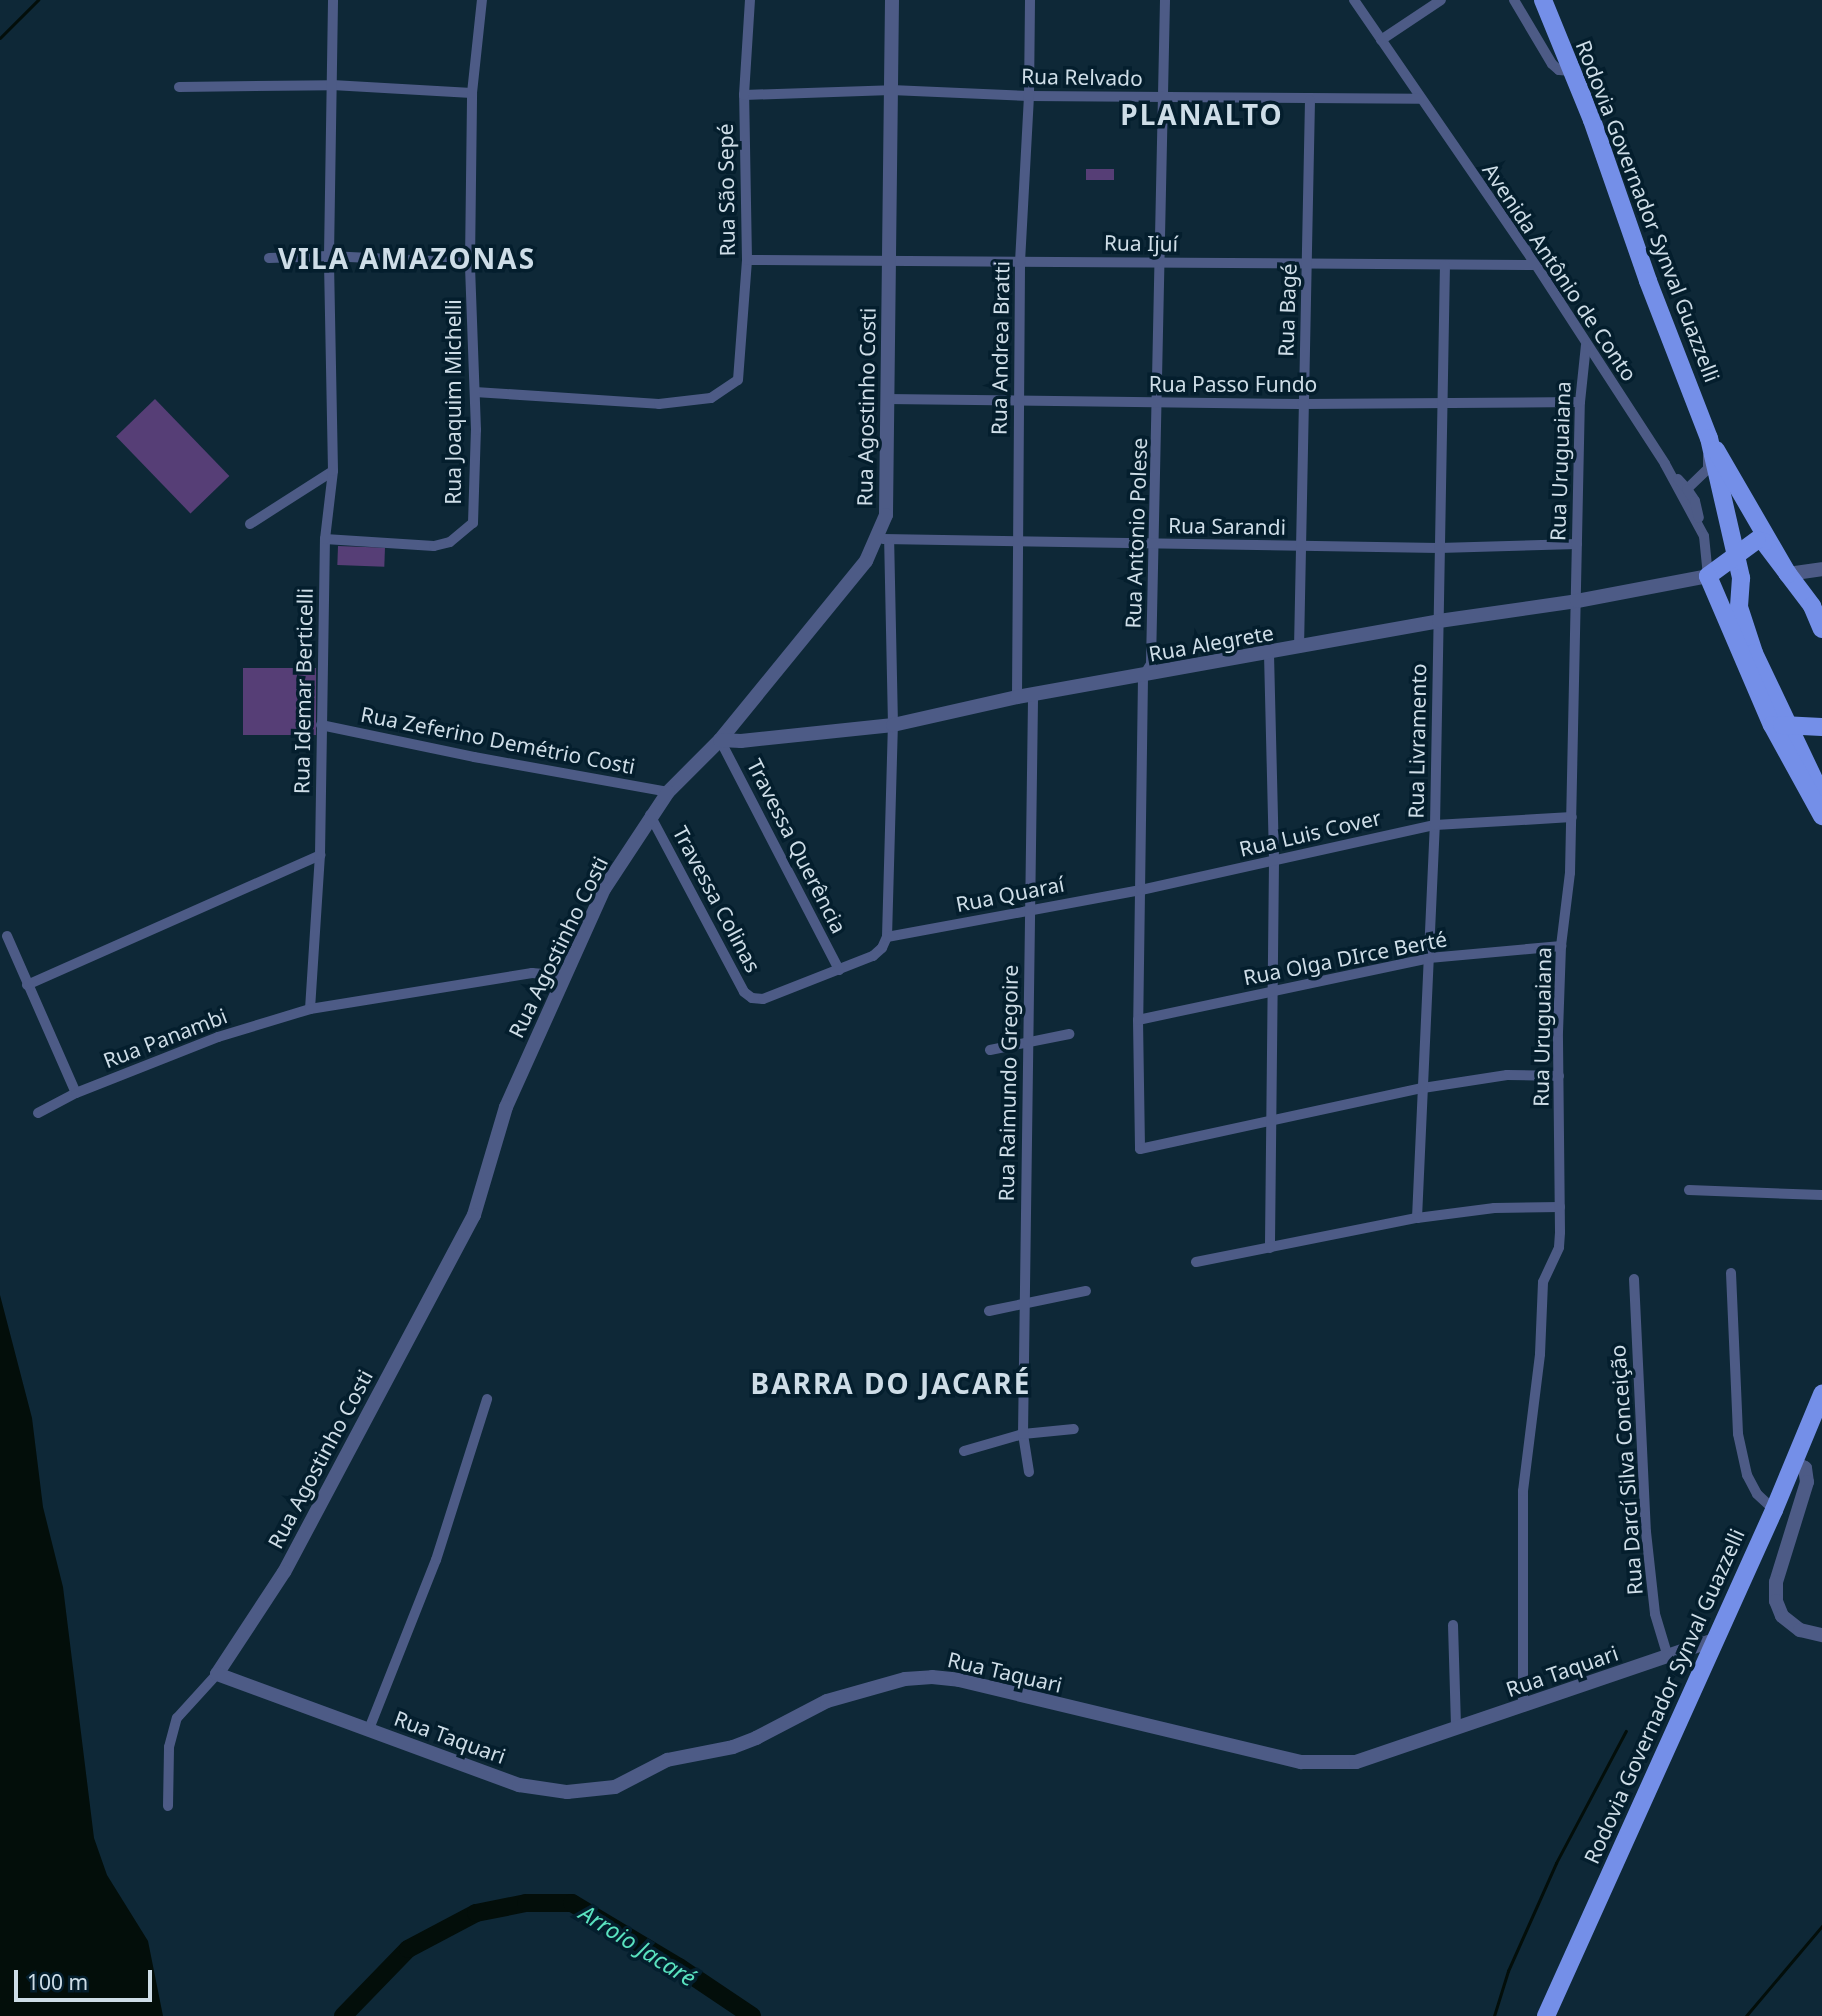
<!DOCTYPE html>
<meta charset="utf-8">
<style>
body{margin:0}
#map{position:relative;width:1822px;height:2016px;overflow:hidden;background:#0e2837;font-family:"Noto Sans",sans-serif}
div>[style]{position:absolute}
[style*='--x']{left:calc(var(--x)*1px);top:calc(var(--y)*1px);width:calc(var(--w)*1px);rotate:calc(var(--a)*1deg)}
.green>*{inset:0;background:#563e76;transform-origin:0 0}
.water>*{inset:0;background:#030e0a}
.stream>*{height:2.5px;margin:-1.25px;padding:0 1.25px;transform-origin:1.25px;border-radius:1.25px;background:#030e0a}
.river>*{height:18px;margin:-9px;padding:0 9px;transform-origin:9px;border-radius:9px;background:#030e0a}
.minor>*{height:10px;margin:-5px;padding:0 5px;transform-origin:5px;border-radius:5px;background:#4d5b86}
.tertiary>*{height:14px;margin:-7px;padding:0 7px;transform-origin:7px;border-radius:7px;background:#4d5b86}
.primary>*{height:18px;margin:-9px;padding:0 9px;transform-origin:9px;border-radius:9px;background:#748fe8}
span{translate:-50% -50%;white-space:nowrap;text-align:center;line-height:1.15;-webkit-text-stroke:7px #041e2d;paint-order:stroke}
.street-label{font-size:21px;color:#cedde7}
.water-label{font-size:23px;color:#59e2bf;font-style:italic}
.district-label{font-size:28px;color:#cedde7;font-weight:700;letter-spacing:2px}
.scale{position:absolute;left:14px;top:1970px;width:138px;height:32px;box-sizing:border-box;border:4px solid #cedde7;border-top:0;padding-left:9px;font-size:21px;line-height:24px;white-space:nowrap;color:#cedde7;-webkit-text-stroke:5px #041e2d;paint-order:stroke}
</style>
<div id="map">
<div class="green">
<i style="left:1114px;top:169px;width:11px;height:28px;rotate:90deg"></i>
<i style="left:155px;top:399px;width:107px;height:54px;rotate:46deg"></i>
<i style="left:338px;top:546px;width:47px;height:19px;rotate:2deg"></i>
<i style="left:243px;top:668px;width:73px;height:67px"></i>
</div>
<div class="water">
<i style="clip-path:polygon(0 1295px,32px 1418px,43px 1507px,63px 1587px,94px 1838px,107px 1875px,148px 1941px,163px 2016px,0 2016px)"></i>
</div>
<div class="stream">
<i style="--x:0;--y:38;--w:54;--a:-45"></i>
<i style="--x:1494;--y:2016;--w:47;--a:-72.7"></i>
<i style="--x:1508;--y:1971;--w:118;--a:-66"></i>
<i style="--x:1556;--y:1863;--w:149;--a:-62.1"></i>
<i style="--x:1746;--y:2016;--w:118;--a:-49.8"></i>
</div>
<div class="river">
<i style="--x:343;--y:2016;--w:93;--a:-45.9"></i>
<i style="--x:408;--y:1949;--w:77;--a:-27.9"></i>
<i style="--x:476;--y:1913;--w:51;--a:-11.3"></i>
<i style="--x:526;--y:1903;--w:46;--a:0"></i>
<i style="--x:572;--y:1903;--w:125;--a:30.9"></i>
<i style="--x:679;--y:1967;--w:88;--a:33.9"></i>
</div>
<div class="minor">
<i style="--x:1165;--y:0;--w:664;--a:91.21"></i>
<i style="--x:1151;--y:664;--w:15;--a:122"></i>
<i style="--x:1143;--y:677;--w:343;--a:90.8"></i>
<i style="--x:1138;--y:1020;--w:129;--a:89.1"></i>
<i style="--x:1140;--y:1149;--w:289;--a:-12.2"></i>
<i style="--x:1423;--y:1088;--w:85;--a:-8.8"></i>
<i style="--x:1507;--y:1075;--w:52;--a:1.1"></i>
<i style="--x:1354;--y:0;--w:321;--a:55.5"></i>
<i style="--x:1536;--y:265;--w:237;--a:57"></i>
<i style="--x:1665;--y:464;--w:82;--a:61.6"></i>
<i style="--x:1704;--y:536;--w:40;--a:84.3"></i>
<i style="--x:1514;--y:0;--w:74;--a:59.3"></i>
<i style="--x:1552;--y:64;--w:9;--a:41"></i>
<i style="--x:1559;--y:70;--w:12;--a:5"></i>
<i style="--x:1381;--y:40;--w:72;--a:-33.7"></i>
<i style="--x:179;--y:87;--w:153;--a:-0.7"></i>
<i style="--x:332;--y:85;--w:140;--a:3.3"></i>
<i style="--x:744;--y:95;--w:147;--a:-1.9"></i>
<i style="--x:891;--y:90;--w:138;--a:2.5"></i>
<i style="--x:1029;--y:96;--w:390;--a:0.4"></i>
<i style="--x:269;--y:258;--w:60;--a:-1.9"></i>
<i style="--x:329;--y:256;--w:141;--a:2.8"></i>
<i style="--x:747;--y:260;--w:789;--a:0.36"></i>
<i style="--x:475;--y:392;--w:184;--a:3.7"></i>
<i style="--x:659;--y:404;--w:52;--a:-6.6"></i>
<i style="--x:711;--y:398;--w:32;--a:-34"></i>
<i style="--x:738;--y:380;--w:120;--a:-85.7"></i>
<i style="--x:747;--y:260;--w:165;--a:-91"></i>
<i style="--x:744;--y:95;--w:95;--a:-86.4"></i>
<i style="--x:886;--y:399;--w:416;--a:0.7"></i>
<i style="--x:1302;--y:404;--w:278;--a:-0.4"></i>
<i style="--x:1678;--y:479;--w:13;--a:48"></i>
<i style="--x:1687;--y:489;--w:29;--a:-44"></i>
<i style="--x:1708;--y:469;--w:13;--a:-90"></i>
<i style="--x:1687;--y:489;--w:14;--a:56"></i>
<i style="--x:1695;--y:501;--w:17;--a:77"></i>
<i style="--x:250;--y:524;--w:98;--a:-32.6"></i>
<i style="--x:325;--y:539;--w:109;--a:3.7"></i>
<i style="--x:434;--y:546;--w:16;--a:-14"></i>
<i style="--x:450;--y:542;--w:30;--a:-40"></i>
<i style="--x:473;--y:523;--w:93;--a:-88.2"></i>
<i style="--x:476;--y:430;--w:167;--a:-92.1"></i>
<i style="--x:470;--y:263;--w:170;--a:-89.3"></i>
<i style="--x:472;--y:93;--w:94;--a:-83.9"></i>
<i style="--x:883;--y:539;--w:556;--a:0.93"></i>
<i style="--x:1439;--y:548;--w:138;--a:-1.7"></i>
<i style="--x:1299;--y:648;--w:548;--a:-88.85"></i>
<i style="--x:1269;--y:654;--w:207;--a:88.6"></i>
<i style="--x:1274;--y:861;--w:387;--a:90.6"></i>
<i style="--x:1017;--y:697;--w:435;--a:-89.6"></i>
<i style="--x:1020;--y:262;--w:166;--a:-86.9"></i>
<i style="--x:1029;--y:96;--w:96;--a:-89.4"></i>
<i style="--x:321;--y:725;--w:156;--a:11.8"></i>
<i style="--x:474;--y:757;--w:197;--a:10.2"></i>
<i style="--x:720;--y:740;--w:259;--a:62.6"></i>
<i style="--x:650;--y:815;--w:200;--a:62"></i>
<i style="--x:744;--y:992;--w:10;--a:37"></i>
<i style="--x:752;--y:998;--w:11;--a:5"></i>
<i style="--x:763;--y:999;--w:118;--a:-21.4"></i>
<i style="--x:873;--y:956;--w:12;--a:-42"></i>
<i style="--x:882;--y:948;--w:12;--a:-66"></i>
<i style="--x:887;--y:937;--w:212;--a:-88.4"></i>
<i style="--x:893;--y:725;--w:184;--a:-91.2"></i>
<i style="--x:7;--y:936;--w:171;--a:66.3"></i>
<i style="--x:887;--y:937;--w:258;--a:-10.5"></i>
<i style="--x:1141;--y:890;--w:301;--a:-12.5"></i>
<i style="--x:1435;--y:825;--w:137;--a:-3.3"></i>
<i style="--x:27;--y:985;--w:321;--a:-23.9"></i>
<i style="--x:310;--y:1009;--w:154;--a:-86.3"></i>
<i style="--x:320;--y:855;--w:316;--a:-89.1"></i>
<i style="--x:325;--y:539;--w:68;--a:-83.3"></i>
<i style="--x:333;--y:471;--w:215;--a:-91.1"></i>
<i style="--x:329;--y:256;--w:256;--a:-89.1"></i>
<i style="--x:1138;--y:1020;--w:298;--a:-12"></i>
<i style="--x:1429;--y:958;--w:133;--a:-5.2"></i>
<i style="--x:990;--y:1050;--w:81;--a:-11.4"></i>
<i style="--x:38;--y:1113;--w:43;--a:-27.8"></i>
<i style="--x:76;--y:1093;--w:153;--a:-21.5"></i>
<i style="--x:218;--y:1037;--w:96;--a:-16.9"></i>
<i style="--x:310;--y:1009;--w:225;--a:-9.2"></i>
<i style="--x:532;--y:973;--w:32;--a:5"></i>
<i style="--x:1689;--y:1190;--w:133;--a:2.2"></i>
<i style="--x:1417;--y:1218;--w:393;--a:-87.4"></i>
<i style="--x:1435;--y:825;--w:560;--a:-88.98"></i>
<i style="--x:1196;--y:1262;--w:225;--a:-11.3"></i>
<i style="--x:1417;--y:1218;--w:78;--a:-7.4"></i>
<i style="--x:1494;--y:1208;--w:66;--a:-0.9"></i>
<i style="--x:1731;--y:1273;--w:161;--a:87.5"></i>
<i style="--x:1738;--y:1434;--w:42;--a:77.6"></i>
<i style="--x:1747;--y:1475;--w:21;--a:62"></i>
<i style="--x:1757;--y:1494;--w:23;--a:43"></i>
<i style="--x:1634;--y:1279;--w:253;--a:87.3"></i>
<i style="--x:1646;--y:1532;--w:82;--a:83.7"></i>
<i style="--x:1655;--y:1614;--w:45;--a:73.2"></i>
<i style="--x:989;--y:1311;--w:99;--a:-11.7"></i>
<i style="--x:964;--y:1451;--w:61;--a:-16.1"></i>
<i style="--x:1023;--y:1434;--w:51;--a:-5.6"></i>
<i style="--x:1029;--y:1472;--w:38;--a:-99"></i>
<i style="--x:1023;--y:1434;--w:739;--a:-89.22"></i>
<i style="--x:1453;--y:1625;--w:104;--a:88.3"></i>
<i style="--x:1523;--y:1706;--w:215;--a:-90"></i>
<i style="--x:1523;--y:1491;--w:138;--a:-82.9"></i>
<i style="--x:1540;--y:1354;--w:72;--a:-87.6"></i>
<i style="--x:1543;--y:1282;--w:38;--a:-65"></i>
<i style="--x:1559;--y:1247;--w:15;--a:-86"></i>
<i style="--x:1560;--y:1232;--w:200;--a:-90.6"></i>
<i style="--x:1558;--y:1032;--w:86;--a:-88"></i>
<i style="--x:1561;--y:946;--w:74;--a:-83"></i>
<i style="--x:1570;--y:873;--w:471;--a:-88.8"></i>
<i style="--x:1580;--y:402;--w:57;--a:-84"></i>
<i style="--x:369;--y:1729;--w:182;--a:-68.4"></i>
<i style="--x:436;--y:1560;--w:169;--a:-72.4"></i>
<i style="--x:168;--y:1806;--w:59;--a:-89"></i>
<i style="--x:169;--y:1747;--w:30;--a:-75"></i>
<i style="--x:177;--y:1718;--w:59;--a:-47.7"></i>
</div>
<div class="tertiary">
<i style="--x:892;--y:0;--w:515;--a:90.67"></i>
<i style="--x:886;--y:515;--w:50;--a:113.5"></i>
<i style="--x:866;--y:561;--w:231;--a:129.2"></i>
<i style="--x:720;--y:740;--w:74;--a:135"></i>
<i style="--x:668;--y:792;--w:116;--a:123.4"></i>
<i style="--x:604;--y:889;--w:239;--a:114.2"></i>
<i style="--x:506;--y:1107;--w:113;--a:106.5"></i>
<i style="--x:474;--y:1215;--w:404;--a:118"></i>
<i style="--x:284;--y:1572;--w:122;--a:123.3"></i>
<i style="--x:217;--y:1674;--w:322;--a:20.2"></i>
<i style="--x:519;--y:1785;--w:49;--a:8.3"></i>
<i style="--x:567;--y:1792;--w:48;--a:-5.9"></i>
<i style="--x:615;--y:1787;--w:59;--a:-27.4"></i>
<i style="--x:667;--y:1760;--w:67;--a:-11.1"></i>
<i style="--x:733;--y:1747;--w:25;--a:-21"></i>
<i style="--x:756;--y:1738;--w:80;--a:-27.5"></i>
<i style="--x:827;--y:1701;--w:81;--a:-15.8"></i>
<i style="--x:905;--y:1679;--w:27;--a:-4"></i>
<i style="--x:932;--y:1677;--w:27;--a:6"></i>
<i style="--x:959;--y:1680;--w:352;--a:13.5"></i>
<i style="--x:1301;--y:1762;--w:55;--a:0"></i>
<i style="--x:1356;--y:1762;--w:381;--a:-18.8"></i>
<i style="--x:1788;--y:574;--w:34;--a:-8"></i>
<i style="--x:720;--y:740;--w:21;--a:3"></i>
<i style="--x:741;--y:741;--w:153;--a:-6"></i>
<i style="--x:893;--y:725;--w:127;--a:-12.7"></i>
<i style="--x:1017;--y:697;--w:429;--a:-10.2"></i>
<i style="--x:1439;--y:621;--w:139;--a:-8.2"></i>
<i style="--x:1577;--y:601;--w:133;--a:-10.8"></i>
<i style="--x:1795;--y:1463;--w:11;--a:27"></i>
<i style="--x:1805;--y:1468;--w:14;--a:82"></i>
<i style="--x:1807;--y:1482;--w:105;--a:107.2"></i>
<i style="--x:1776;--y:1582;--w:19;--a:90"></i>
<i style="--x:1776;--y:1601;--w:16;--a:68"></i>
<i style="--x:1782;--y:1616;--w:23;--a:38"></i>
<i style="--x:1800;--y:1630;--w:23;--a:13"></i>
</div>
<div class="primary">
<i style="--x:1543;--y:0;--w:130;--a:67.8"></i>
<i style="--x:1592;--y:120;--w:170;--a:70.8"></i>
<i style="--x:1648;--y:281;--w:168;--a:68.8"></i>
<i style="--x:1709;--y:438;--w:144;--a:77.1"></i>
<i style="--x:1741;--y:578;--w:29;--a:94"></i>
<i style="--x:1739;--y:607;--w:48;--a:71.9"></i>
<i style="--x:1754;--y:653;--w:158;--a:64.6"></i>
<i style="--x:1716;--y:450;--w:143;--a:59.9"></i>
<i style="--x:1788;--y:574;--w:40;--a:53"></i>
<i style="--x:1812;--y:606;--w:25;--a:67"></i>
<i style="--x:1788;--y:574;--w:40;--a:-127"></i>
<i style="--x:1764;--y:542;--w:7;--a:-164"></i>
<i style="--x:1757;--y:540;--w:61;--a:143.7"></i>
<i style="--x:1708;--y:576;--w:162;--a:66.8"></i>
<i style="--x:1772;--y:725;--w:104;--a:61.2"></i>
<i style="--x:1782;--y:725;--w:40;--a:2.9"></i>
<i style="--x:1546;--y:2016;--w:555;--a:-65.74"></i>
<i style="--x:1774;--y:1510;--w:126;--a:-67.5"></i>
</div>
<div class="street-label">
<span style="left:1082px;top:77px;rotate:1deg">Rua Relvado</span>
<span style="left:726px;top:190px;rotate:-91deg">Rua São Sepé</span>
<span style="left:1648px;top:211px;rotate:69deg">Rodovia Governador Synval Guazzelli</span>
<span style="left:1141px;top:243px;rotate:1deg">Rua Ijuí</span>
<span style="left:1560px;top:272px;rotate:56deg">Avenida Antônio de Conto</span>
<span style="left:1287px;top:310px;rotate:-88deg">Rua Bagé</span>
<span style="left:1000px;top:348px;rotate:-89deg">Rua Andrea Bratti</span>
<span style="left:1233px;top:384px">Rua Passo Fundo</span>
<span style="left:453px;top:402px;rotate:-90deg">Rua Joaquim Michelli</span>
<span style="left:866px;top:407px;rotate:-89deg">Rua Agostinho Costi</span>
<span style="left:1560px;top:461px;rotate:-88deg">Rua Uruguaiana</span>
<span style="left:1227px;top:526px;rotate:1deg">Rua Sarandi</span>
<span style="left:1136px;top:533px;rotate:-88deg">Rua Antonio Polese</span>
<span style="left:1211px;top:643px;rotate:-10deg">Rua Alegrete</span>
<span style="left:303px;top:691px;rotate:-89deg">Rua Idemar Berticelli</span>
<span style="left:498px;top:740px;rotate:11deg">Rua Zeferino Demétrio Costi</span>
<span style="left:1417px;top:741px;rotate:-89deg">Rua Livramento</span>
<span style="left:1310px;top:833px;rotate:-13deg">Rua Luis Cover</span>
<span style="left:797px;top:846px;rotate:63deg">Travessa Querência</span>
<span style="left:1010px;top:894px;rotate:-11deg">Rua Quaraí</span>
<span style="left:717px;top:899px;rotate:62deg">Travessa Colinas</span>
<span style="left:558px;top:947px;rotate:-64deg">Rua Agostinho Costi</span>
<span style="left:1345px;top:958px;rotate:-11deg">Rua Olga DIrce Berté</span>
<span style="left:1542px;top:1027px;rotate:-89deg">Rua Uruguaiana</span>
<span style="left:165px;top:1038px;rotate:-21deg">Rua Panambi</span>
<span style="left:1008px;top:1083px;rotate:-89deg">Rua Raimundo Gregoire</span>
<span style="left:320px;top:1459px;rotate:-62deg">Rua Agostinho Costi</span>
<span style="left:1626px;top:1470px;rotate:-94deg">Rua Darcí Silva Conceição</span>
<span style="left:1562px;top:1671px;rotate:-19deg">Rua Taquari</span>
<span style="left:1005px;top:1672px;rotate:13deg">Rua Taquari</span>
<span style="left:1664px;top:1696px;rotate:-66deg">Rodovia Governador Synval Guazzelli</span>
<span style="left:450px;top:1737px;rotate:20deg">Rua Taquari</span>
</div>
<div class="water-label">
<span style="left:638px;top:1945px;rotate:32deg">Arroio Jacaré</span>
</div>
<div class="district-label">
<span style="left:1202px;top:114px">PLANALTO</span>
<span style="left:407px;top:258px">VILA AMAZONAS</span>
<span style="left:891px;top:1383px">BARRA DO JACARÉ</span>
</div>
<div class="scale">100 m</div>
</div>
